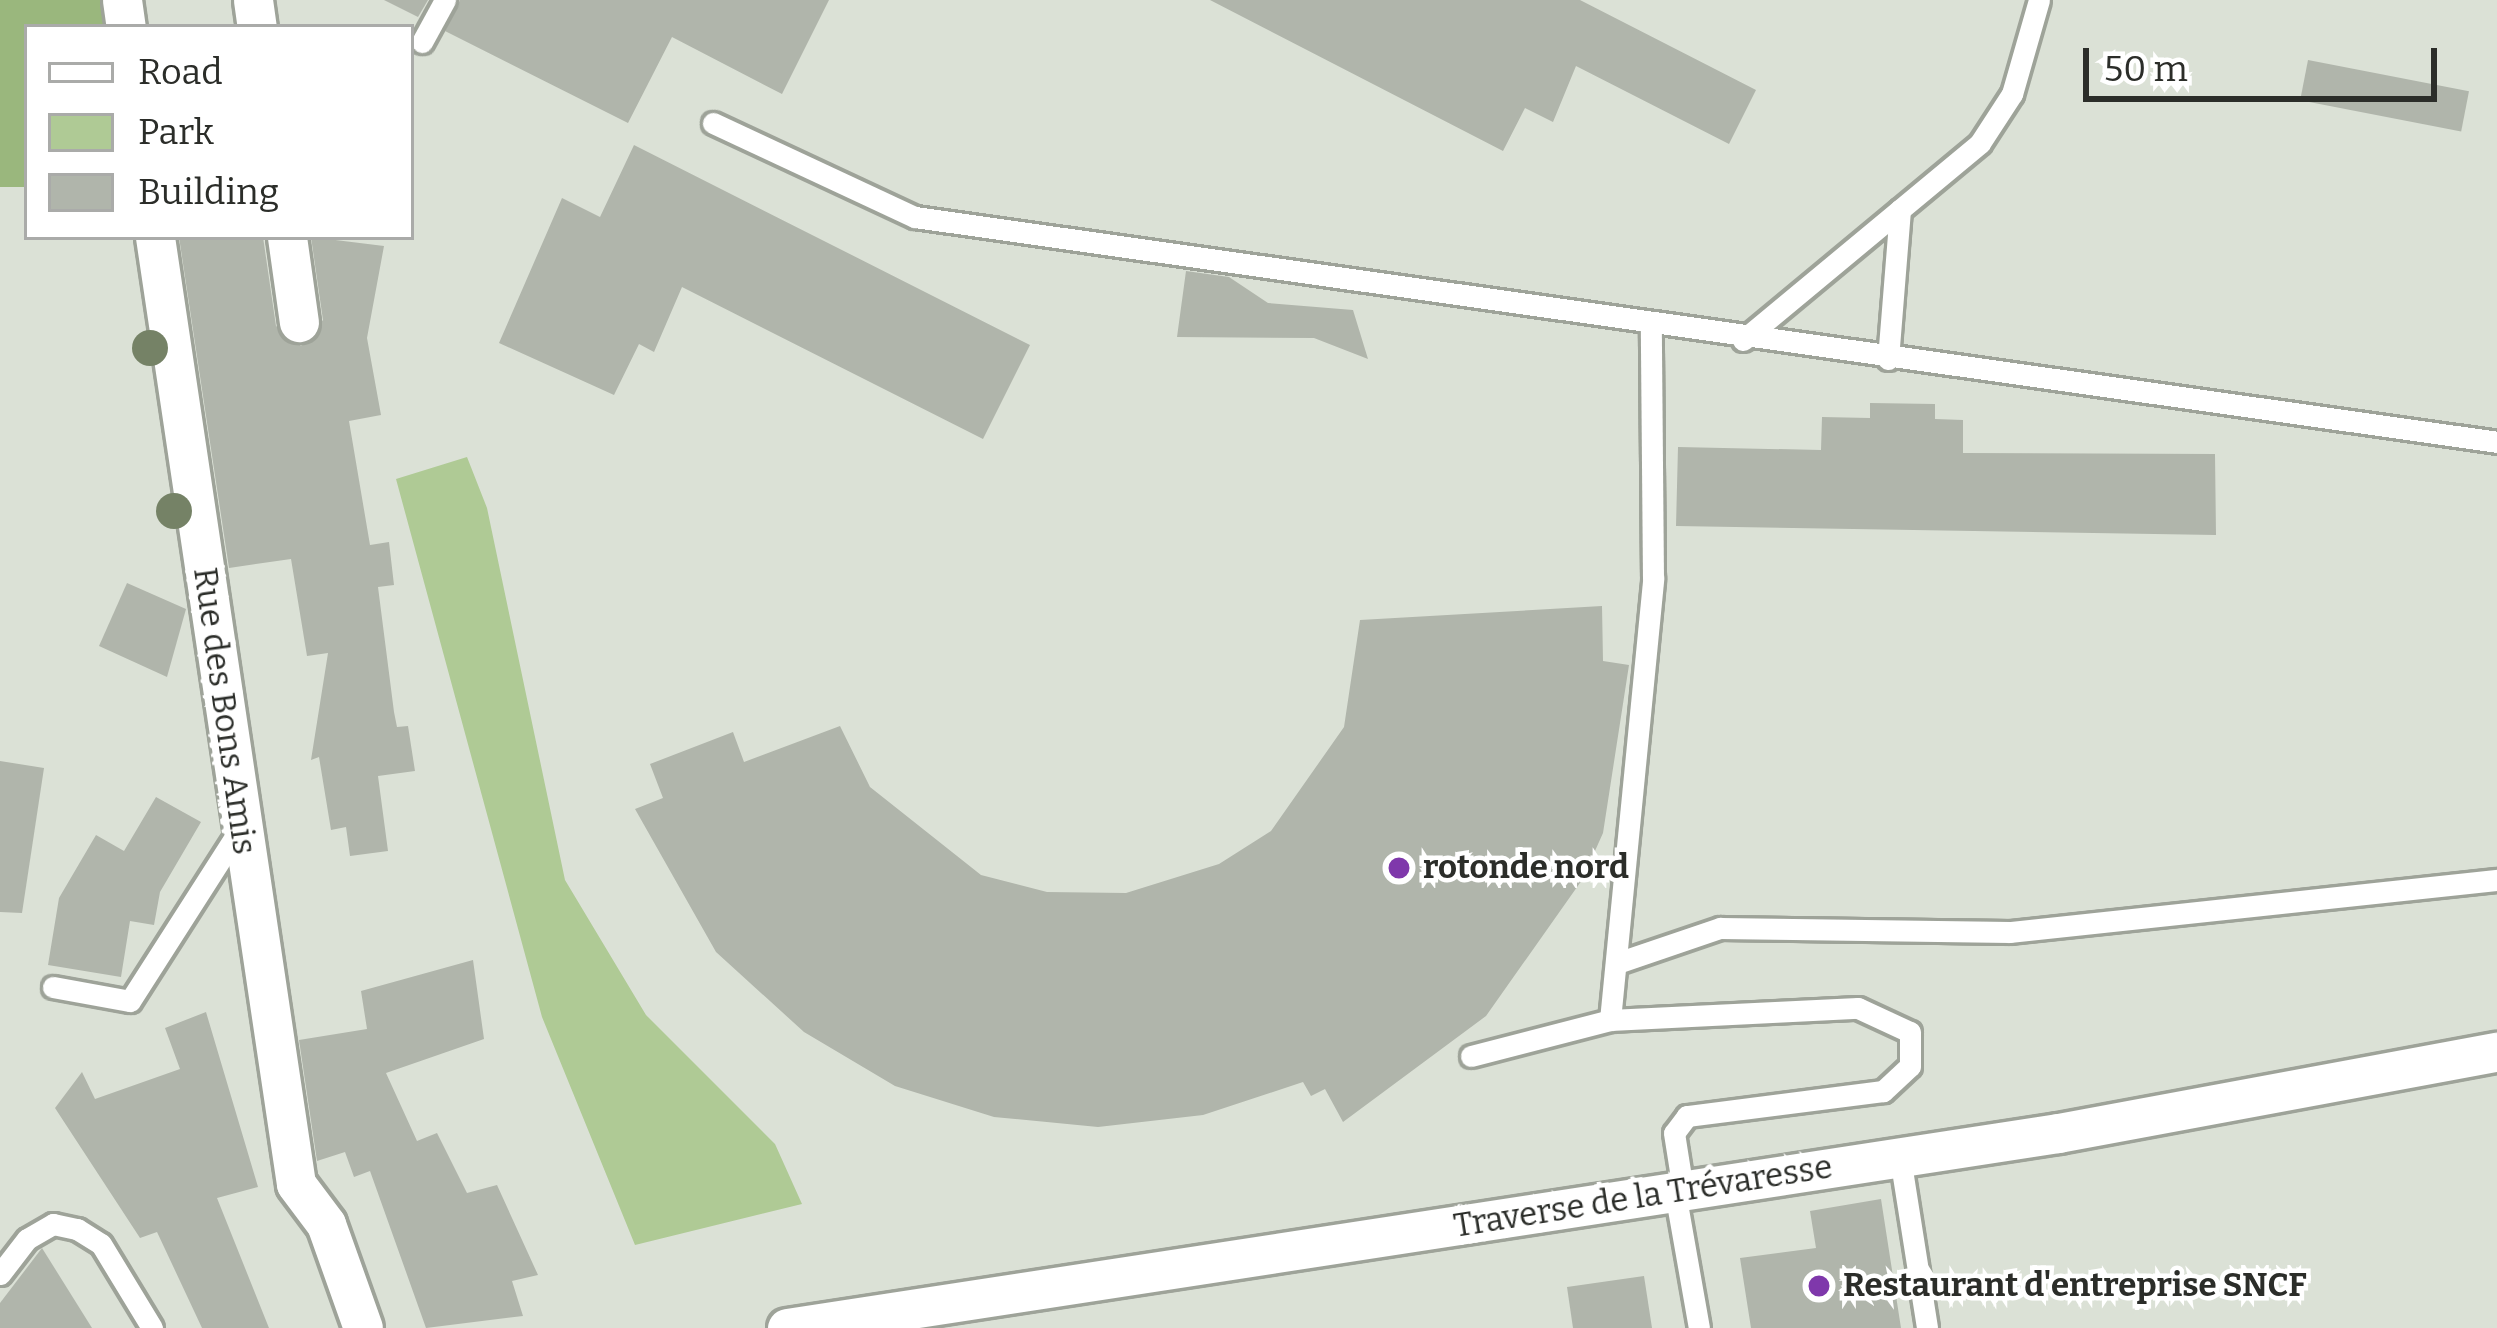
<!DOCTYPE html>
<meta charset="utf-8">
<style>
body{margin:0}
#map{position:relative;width:2497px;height:1328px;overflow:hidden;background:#dbe1d6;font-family:Bitter,serif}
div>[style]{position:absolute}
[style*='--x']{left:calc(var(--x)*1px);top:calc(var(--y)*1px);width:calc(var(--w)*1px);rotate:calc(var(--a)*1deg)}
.green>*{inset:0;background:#afca95}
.forest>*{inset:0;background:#9ab77d}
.building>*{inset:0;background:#b0b5ab;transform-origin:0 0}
.roads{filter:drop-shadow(3px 0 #9ea399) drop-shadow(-3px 0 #9ea399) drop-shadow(0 3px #9ea399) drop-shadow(0 -3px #9ea399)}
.service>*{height:21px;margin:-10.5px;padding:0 10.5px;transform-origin:10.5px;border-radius:10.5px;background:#fff}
.minor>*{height:39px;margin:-19.5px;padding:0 19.5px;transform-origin:19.5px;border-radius:19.5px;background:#fff}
.trees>*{width:36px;height:36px;margin:-18px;border-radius:50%;background:#758266}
.dots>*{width:33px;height:33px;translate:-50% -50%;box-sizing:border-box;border:6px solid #fff;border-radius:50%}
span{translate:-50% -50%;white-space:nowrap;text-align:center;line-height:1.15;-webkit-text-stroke:9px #fff;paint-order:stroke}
.street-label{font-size:33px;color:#2b2d29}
.poi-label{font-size:33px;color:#2b2d29;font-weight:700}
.left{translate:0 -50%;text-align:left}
.legend{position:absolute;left:24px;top:24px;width:390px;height:216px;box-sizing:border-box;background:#fff;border:3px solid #aaaba9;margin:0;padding:15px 21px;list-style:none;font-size:36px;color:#2b2d29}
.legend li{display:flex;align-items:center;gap:24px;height:60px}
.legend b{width:60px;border:3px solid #aaaba9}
.scale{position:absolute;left:2083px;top:48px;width:354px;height:54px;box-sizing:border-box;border:6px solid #2b2d29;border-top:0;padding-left:15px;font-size:36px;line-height:42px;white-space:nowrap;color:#2b2d29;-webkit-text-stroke:9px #fff;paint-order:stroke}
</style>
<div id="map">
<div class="green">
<i style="clip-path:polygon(467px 457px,487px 508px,565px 880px,646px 1015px,775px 1144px,802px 1204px,635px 1245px,542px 1017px,396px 479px)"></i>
</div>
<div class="forest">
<i style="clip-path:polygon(0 0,103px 0,107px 27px,27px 27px,24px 187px,0 187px)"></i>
</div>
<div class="building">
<i style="clip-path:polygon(384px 0,428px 0,418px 17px)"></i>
<i style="clip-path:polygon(460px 0,829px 0,782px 94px,672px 37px,628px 123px,445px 31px)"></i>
<i style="clip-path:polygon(1210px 0,1580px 0,1756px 90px,1729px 144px,1576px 66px,1553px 122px,1525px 108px,1503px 151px)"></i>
<i style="left:2308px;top:60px;width:164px;height:41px;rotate:11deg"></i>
<i style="clip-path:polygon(634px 145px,1030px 345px,983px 439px,682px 287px,654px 352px,639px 344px,614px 395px,499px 343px,562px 198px,600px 217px)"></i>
<i style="clip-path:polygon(179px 237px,263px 237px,276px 326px,301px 346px,323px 320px,311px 237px,384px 246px,367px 338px,381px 415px,349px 421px,370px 545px,389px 542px,394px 585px,378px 587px,394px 712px,397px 727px,408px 726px,415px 771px,378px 776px,388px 851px,350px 856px,346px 827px,331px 830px,319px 757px,311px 760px,328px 653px,307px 656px,291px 559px,229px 568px)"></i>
<i style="clip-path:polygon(1186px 271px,1229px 277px,1268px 303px,1353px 310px,1368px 359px,1314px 338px,1177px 337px)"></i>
<i style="clip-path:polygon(1870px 403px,1935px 404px,1935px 419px,1963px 420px,1963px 453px,2215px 454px,2216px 535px,1676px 526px,1678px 447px,1821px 450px,1822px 417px,1870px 418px)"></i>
<i style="clip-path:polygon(127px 583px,186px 609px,167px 677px,99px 646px)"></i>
<i style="clip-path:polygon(1602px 606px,1603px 661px,1629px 665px,1603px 833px,1582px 880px,1486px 1016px,1343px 1122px,1325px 1089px,1311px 1096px,1303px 1082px,1203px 1115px,1098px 1127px,994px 1117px,895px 1086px,804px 1032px,716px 952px,635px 809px,663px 798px,650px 764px,733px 732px,744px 762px,840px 726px,870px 787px,981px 875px,1047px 892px,1126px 893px,1219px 864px,1271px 831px,1344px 727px,1360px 620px)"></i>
<i style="clip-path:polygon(0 761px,44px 768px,22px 913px,0 912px)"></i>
<i style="clip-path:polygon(156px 797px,201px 822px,160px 892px,154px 925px,130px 921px,121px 977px,48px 965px,59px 898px,96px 835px,124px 851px)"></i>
<i style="clip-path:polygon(473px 960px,484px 1039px,386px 1073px,417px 1141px,437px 1133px,467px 1193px,497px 1185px,538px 1275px,512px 1281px,523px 1316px,426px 1328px,370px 1171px,354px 1177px,345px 1152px,317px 1161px,299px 1040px,367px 1029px,361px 991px)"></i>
<i style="clip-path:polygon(206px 1012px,258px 1187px,217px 1198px,269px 1328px,202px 1328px,157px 1232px,140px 1238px,55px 1108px,82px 1072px,95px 1099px,180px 1069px,165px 1028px)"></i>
<i style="clip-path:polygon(1881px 1199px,1901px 1328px,1751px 1328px,1740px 1258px,1816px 1248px,1810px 1211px)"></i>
<i style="clip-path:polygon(42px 1248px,92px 1328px,0 1328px,0 1303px)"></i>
<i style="clip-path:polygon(1644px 1276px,1652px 1328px,1573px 1328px,1567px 1287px)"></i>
</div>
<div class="roads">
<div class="service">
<i style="--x:422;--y:42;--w:48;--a:-61.3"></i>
<i style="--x:713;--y:123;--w:223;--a:25"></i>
<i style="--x:915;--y:217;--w:1598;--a:8.09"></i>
<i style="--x:1743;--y:340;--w:308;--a:-39.7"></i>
<i style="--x:1980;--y:143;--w:59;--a:-56.9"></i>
<i style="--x:2012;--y:94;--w:98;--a:-74"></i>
<i style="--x:1888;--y:359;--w:150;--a:-85.4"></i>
<i style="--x:1617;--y:963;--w:109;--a:-18.8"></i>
<i style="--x:1720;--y:928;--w:290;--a:0.8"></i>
<i style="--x:2010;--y:932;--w:490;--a:-6.1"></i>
<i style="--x:53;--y:987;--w:78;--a:10.3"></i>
<i style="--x:130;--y:1001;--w:204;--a:-57.4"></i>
<i style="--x:1610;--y:1020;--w:444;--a:-84.4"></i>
<i style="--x:1653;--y:578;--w:249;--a:-90.5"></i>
<i style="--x:1471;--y:1056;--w:144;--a:-14.5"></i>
<i style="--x:1610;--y:1020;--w:248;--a:-2.8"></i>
<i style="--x:1858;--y:1008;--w:57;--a:24.8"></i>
<i style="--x:1910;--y:1032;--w:34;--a:90"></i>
<i style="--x:1910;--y:1066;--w:37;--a:137"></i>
<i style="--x:1883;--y:1091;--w:198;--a:172.7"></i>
<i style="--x:1687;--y:1116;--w:21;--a:127"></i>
<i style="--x:1674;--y:1133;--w:58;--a:81"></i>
<i style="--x:1900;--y:1157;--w:173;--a:81"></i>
<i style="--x:1675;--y:1192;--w:138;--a:80"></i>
<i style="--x:0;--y:1274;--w:44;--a:-52.4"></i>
<i style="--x:27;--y:1239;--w:30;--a:-30"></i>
<i style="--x:53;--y:1224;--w:25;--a:12"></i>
<i style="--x:77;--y:1229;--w:28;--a:32"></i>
<i style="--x:101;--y:1244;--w:98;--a:58.7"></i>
</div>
<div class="minor">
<i style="--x:122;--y:0;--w:27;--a:82"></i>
<i style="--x:253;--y:0;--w:27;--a:82"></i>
<i style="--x:155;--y:237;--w:957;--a:81.53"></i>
<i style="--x:296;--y:1184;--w:50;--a:53.1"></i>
<i style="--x:326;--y:1224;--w:110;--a:70.4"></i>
<i style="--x:287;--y:237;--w:86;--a:82"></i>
<i style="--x:787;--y:1328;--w:1286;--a:-8.72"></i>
<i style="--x:2058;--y:1133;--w:446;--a:-10.5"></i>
</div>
</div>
<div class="trees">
<i style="left:150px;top:348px"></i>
<i style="left:174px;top:511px"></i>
</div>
<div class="dots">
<i style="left:1399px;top:868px;background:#7f38ab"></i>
<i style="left:1819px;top:1286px;background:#7f38ab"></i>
</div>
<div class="street-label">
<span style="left:224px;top:711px;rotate:82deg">Rue des Bons Amis</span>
<span style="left:1643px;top:1197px;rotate:-9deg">Traverse de la Trévaresse</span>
</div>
<div class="poi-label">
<span class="left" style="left:1423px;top:868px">rotonde nord</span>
<span class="left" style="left:1843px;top:1286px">Restaurant d'entreprise SNCF</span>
</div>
<ul class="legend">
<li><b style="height:15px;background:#fff"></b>Road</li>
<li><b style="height:33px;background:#afca95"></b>Park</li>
<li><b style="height:33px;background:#b0b5ab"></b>Building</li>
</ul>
<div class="scale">50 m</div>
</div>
